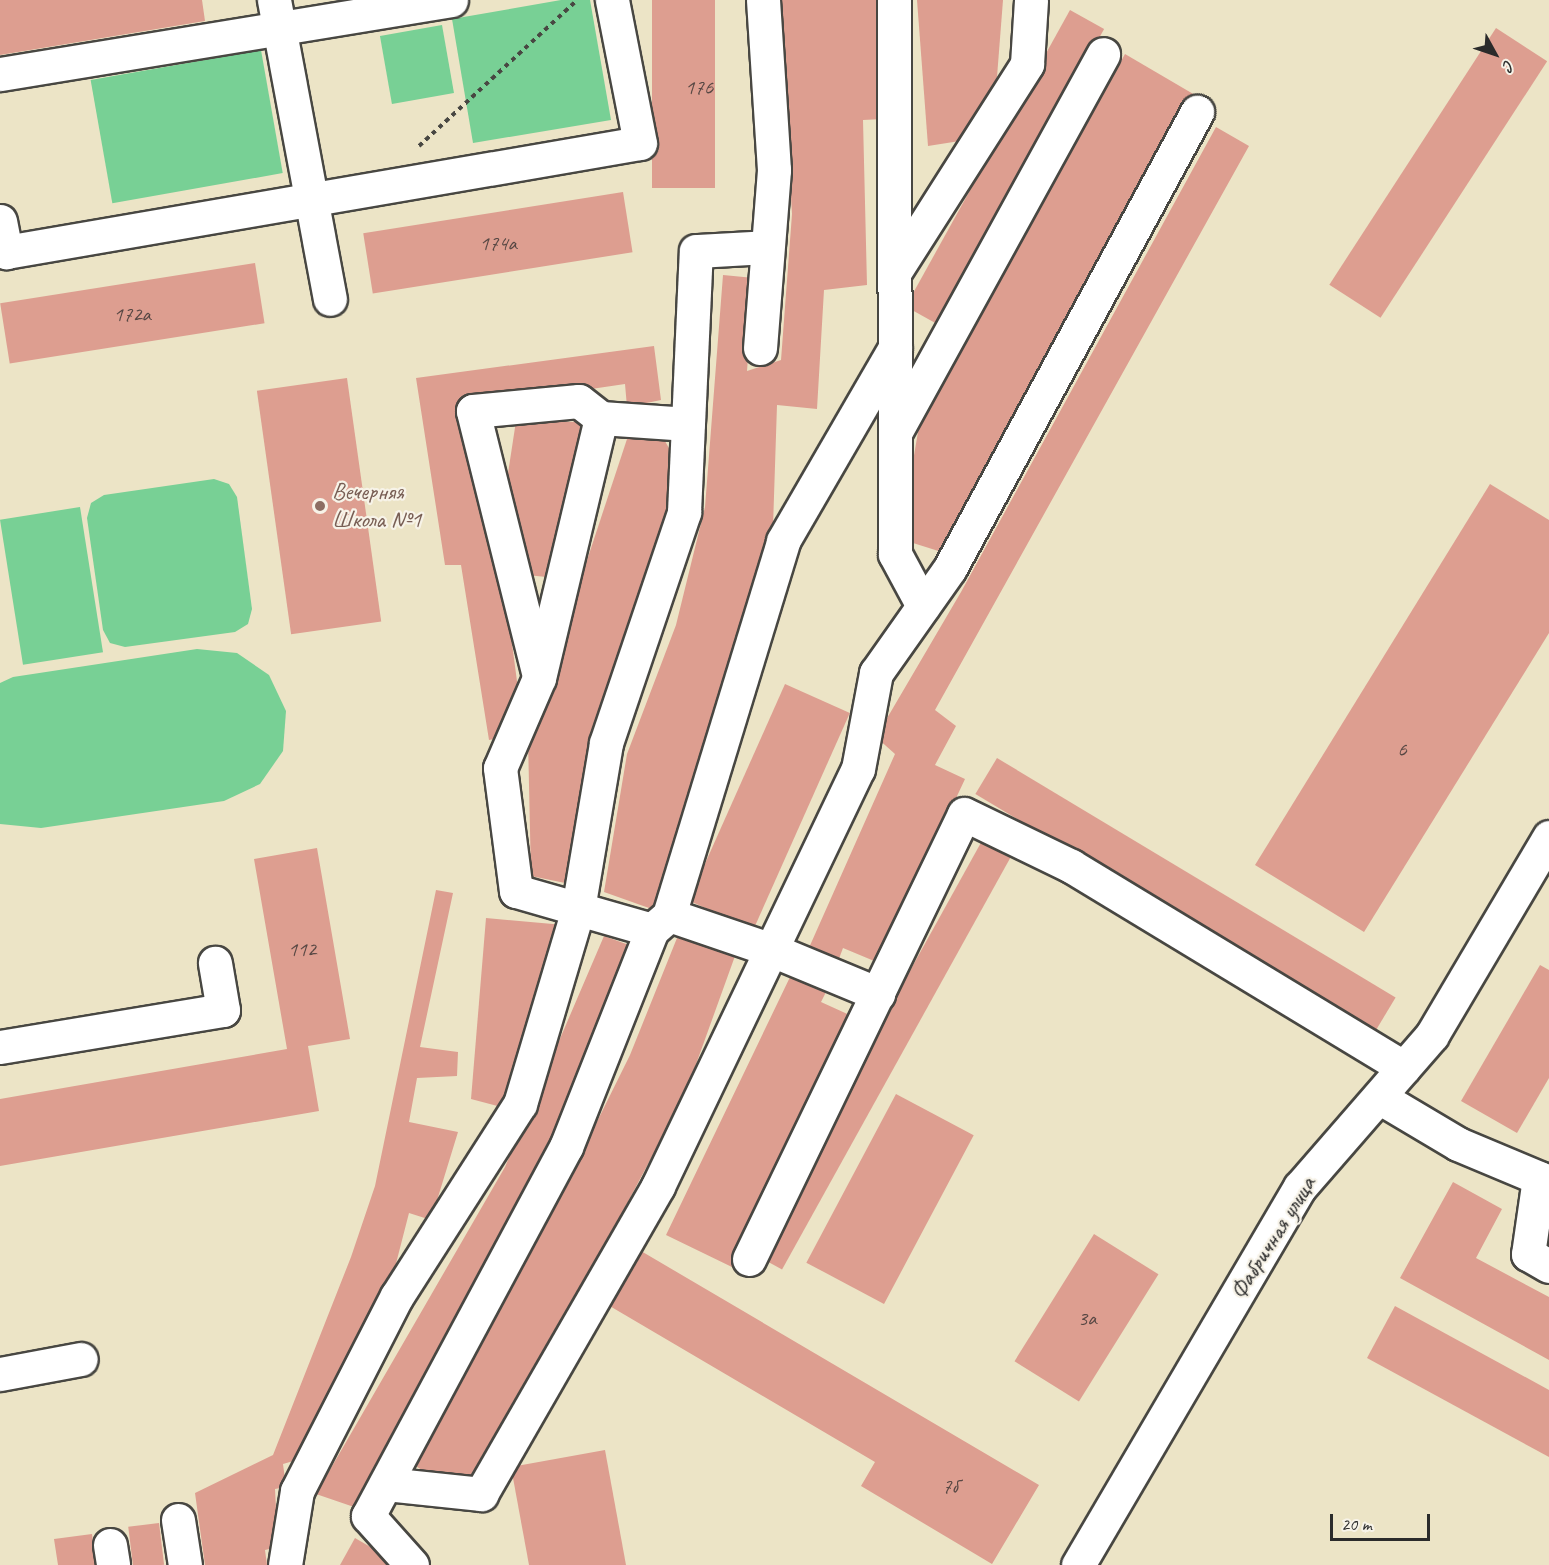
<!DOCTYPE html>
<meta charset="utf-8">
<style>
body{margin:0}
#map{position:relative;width:1549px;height:1565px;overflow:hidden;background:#ece4c6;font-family:Caveat,sans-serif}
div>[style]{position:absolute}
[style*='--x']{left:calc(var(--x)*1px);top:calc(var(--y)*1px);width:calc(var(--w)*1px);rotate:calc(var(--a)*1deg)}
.green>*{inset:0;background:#78d095;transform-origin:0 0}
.building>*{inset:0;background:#dd9e90;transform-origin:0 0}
.path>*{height:4px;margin-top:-2px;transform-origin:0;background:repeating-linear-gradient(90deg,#484742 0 4.5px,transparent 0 9px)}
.roads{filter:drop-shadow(2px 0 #484742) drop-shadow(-2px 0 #484742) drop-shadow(0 2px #484742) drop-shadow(0 -2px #484742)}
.minor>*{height:33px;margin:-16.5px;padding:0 16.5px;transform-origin:16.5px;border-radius:16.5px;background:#fff}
.dots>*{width:16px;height:16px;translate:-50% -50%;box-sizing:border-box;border:3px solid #f7f3e8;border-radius:50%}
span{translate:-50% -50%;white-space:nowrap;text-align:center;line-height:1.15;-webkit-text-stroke:4.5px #f7f3e8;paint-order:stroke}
.number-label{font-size:21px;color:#584844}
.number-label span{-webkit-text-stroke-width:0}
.education-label{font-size:24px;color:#785e54}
.left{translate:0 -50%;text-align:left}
.street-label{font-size:24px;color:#2b2b2b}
.north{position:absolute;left:1465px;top:24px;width:60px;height:60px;-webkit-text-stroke:4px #f7f3e8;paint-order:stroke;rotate:130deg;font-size:16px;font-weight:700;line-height:24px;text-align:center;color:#2b2b2b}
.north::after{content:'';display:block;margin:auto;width:21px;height:27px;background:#2b2b2b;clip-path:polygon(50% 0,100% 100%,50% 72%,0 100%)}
.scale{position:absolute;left:1330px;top:1514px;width:100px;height:27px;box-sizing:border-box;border:3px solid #2b2b2b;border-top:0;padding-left:8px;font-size:18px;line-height:21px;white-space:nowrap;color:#2b2b2b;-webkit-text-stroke:4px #f7f3e8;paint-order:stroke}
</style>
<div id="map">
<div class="green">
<i style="clip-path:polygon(561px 0,590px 0,611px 120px,473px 143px,452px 19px)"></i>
<i style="left:442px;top:25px;width:69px;height:63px;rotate:80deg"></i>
<i style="left:261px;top:50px;width:125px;height:173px;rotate:80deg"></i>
<i style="clip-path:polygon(214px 479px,229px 484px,237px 497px,252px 609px,248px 624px,235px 632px,125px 647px,110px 643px,103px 630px,87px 518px,91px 503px,104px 495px)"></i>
<i style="left:80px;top:507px;width:147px;height:81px;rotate:81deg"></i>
<i style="clip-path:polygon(197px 649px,237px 653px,269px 675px,286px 711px,283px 751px,260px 784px,224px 801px,41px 828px,0 824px,0 683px,13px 677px)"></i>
</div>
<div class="building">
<i style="clip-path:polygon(0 0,202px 0,205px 21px,0 55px)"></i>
<i style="left:652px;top:0;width:63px;height:188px"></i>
<i style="clip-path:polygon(779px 0,878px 0,883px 119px,863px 120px,867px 285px,824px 290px,817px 409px,777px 405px,773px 527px,663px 913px,604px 892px,627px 754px,676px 625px,705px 507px,723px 275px,754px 278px,747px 371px,781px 360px,792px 214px)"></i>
<i style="clip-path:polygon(917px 0,1003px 0,997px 77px,966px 140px,928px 146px)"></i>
<i style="left:1070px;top:10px;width:39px;height:339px;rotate:29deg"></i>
<i style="left:1496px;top:28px;width:61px;height:306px;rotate:33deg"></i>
<i style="clip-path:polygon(1125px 54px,1195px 95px,948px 554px,913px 543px,909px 485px,919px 426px)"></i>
<i style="clip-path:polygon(1216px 127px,1249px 146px,935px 710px,956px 726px,935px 765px,965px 779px,879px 963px,843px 948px,837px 964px,808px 950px,895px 754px,876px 737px,961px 592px)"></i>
<i style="left:623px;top:192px;width:61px;height:263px;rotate:81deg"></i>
<i style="left:255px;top:263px;width:61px;height:258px;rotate:81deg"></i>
<i style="clip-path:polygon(654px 346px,661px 400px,627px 407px,625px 384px,462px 408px,508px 613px,518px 689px,505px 737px,489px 740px,461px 565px,445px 565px,416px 378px)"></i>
<i style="left:347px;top:378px;width:246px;height:91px;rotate:82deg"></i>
<i style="clip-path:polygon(516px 421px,581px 422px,556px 578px,527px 575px,503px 506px)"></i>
<i style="clip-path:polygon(629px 433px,661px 434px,674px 457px,677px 492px,570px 884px,531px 876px,528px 739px)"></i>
<i style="clip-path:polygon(1490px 484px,1549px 520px,1549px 633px,1364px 932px,1255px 865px)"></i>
<i style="left:785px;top:684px;width:71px;height:237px;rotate:24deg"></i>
<i style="left:997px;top:758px;width:465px;height:42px;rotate:31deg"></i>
<i style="left:983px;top:839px;width:33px;height:474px;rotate:29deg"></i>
<i style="clip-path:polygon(317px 848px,350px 1039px,308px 1046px,319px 1111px,0 1166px,0 1099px,287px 1049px,254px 859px)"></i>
<i style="clip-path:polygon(436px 890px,453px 893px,420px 1047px,458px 1052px,457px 1076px,417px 1078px,409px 1122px,458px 1132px,431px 1220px,409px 1213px,391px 1283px,307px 1457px,283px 1464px,286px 1487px,275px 1489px,278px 1547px,265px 1550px,267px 1565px,205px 1565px,195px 1493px,273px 1455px,351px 1257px,375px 1186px)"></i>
<i style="clip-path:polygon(486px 918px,564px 925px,505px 1108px,471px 1099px)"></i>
<i style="clip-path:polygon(679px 933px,735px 956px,686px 1092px,482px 1478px,439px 1481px,411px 1463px,579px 1158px,630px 1055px)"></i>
<i style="clip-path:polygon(604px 936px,640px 949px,592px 1063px,471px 1298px,354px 1507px,316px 1494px,505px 1167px)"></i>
<i style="clip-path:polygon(1540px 965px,1549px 970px,1549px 1078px,1517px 1133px,1461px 1101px)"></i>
<i style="clip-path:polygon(791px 975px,826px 992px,821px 1002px,854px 1017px,734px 1268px,666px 1235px)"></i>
<i style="left:896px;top:1094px;width:88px;height:191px;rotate:28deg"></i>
<i style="clip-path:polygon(1453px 1182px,1502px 1209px,1476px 1258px,1549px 1297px,1549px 1360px,1400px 1278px)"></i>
<i style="left:1094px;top:1234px;width:76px;height:150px;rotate:32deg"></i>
<i style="clip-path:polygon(641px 1251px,1039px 1485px,992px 1564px,861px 1486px,875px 1462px,608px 1305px)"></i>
<i style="clip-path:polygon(1395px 1306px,1549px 1390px,1549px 1457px,1367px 1358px)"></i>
<i style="clip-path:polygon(605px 1450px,626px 1565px,529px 1565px,511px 1467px)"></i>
<i style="left:159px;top:1523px;width:42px;height:31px;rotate:83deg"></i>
<i style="clip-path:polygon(92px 1534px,96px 1565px,58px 1565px,54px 1539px)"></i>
<i style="clip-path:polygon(355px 1538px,391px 1559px,388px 1565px,340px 1565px)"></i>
</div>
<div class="path">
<i style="--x:419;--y:146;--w:215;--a:-42.7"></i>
</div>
<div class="roads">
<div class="minor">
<i style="--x:274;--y:0;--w:304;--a:79.4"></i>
<i style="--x:894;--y:0;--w:554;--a:89.9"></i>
<i style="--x:895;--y:554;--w:59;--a:61.7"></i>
<i style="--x:0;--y:74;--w:457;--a:-9.3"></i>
<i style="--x:0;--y:221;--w:32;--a:79"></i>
<i style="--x:6;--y:252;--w:643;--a:-9.76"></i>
<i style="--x:640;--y:143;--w:146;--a:-101.1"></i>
<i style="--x:894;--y:273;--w:248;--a:-57.5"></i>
<i style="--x:1027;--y:64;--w:64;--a:-86.4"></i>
<i style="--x:760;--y:348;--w:179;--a:-85.5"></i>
<i style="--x:774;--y:170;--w:170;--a:-93.7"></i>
<i style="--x:601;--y:418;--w:267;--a:103.4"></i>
<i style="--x:539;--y:678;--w:98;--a:113.4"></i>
<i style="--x:500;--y:768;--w:124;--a:82.6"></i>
<i style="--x:516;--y:891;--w:141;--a:16"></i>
<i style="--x:896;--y:431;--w:430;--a:-61.2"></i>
<i style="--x:538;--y:672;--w:269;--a:-104"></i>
<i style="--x:473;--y:411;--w:106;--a:-5.4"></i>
<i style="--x:579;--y:401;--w:28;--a:38"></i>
<i style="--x:601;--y:418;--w:87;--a:3.9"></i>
<i style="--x:669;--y:915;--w:109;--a:18.8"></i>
<i style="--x:772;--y:950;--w:115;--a:22.5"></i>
<i style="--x:0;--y:1047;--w:226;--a:-9.4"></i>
<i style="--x:223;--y:1010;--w:48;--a:-99.7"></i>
<i style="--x:1379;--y:1097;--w:92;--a:30.7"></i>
<i style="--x:1458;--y:1144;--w:99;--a:22.7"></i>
<i style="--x:1539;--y:1178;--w:77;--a:98.2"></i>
<i style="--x:1528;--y:1254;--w:24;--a:30"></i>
<i style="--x:749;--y:1259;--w:494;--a:-64.2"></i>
<i style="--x:964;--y:814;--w:119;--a:25.9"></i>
<i style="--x:1071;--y:866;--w:389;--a:31.2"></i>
<i style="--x:0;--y:1374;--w:82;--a:-10.5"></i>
<i style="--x:386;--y:1484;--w:96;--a:6"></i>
<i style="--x:481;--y:1494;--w:355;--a:-60.1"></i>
<i style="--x:658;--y:1186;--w:462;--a:-64.4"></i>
<i style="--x:858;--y:769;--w:98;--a:-79.4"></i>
<i style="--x:876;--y:673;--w:128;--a:-54.8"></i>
<i style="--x:950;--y:568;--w:519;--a:-61.56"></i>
<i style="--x:178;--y:1520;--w:46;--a:81.2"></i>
<i style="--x:110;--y:1545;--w:20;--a:81"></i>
<i style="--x:285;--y:1565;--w:75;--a:-80.8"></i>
<i style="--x:297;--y:1491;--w:219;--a:-62.9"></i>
<i style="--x:397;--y:1296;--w:228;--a:-57.4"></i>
<i style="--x:520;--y:1104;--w:203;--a:-73.4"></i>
<i style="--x:578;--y:909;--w:168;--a:-80.4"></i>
<i style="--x:606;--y:743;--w:244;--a:-71.3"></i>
<i style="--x:684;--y:512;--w:261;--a:-87.4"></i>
<i style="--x:696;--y:251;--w:71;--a:-3.2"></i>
<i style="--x:412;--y:1565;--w:66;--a:-131.9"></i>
<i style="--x:368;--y:1516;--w:419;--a:-61.8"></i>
<i style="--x:566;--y:1147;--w:233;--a:-68.4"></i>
<i style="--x:652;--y:930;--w:23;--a:-41"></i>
<i style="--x:669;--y:915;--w:391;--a:-73"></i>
<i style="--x:783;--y:541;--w:223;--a:-59.9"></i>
<i style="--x:1078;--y:1565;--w:438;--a:-59.6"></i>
<i style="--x:1300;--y:1187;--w:201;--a:-49"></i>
<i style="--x:1432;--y:1035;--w:230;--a:-59.4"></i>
</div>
</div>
<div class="dots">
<i style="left:320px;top:506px;background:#8d6e63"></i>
</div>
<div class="number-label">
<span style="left:699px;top:87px">176</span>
<span style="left:498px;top:243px">174а</span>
<span style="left:132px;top:314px">172а</span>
<span style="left:1402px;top:749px">6</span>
<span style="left:302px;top:949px">112</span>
<span style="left:1087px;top:1318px">3а</span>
<span style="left:950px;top:1486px">7б</span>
</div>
<div class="education-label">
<span class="left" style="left:332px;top:506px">Вечерняя<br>Школа №1</span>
</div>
<div class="street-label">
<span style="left:1273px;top:1238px;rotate:-58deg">Фабричная улица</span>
</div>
<div class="north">С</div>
<div class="scale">20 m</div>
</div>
